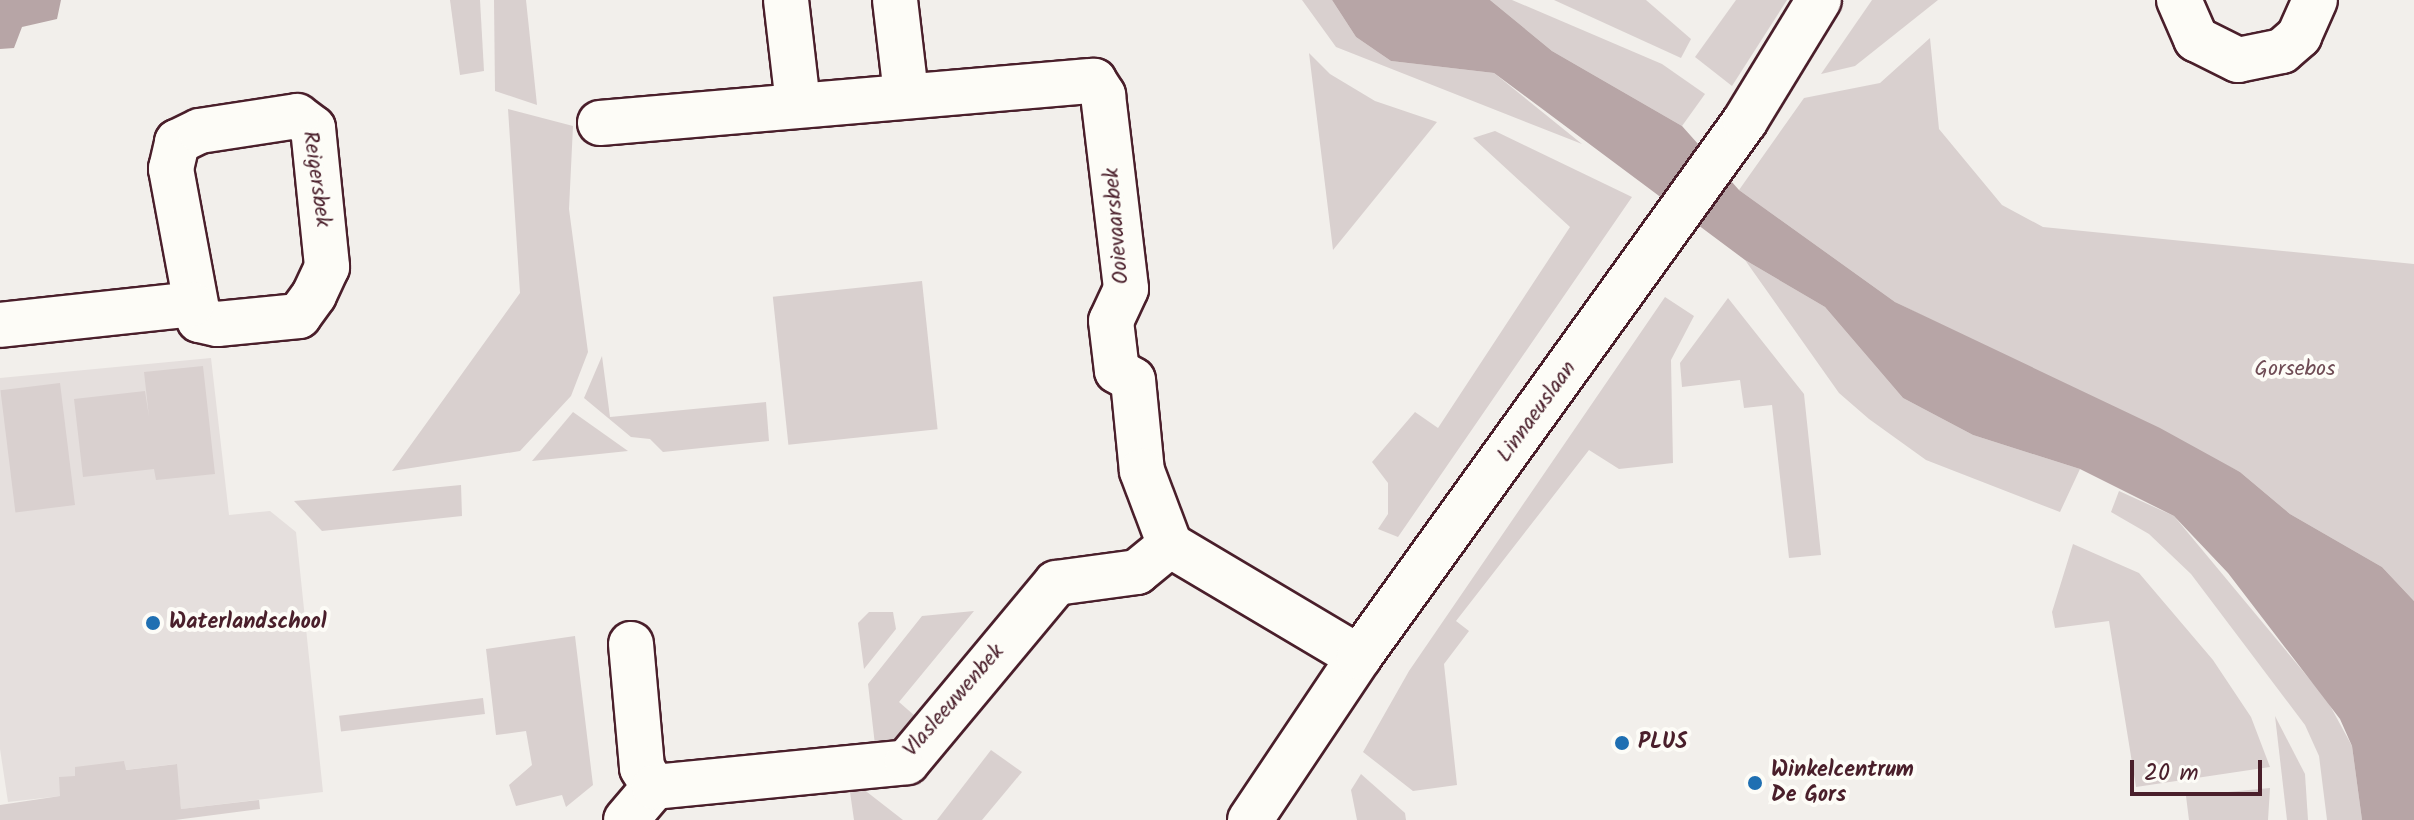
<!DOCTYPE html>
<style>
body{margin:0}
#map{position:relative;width:2414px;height:820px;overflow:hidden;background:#f2efeb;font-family:Kalam,sans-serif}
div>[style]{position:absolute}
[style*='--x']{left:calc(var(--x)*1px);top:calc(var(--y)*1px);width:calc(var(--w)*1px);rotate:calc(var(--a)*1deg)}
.built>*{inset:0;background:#e5dfdd}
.green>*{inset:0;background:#d9d0cf;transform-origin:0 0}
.water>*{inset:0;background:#b7a5a6}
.roads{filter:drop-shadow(2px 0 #4a1f2b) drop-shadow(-2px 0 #4a1f2b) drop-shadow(0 2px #4a1f2b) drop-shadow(0 -2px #4a1f2b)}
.minor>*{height:44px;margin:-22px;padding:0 22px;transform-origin:22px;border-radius:22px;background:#fdfcf7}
.tertiary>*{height:44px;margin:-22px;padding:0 22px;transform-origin:22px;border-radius:22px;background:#fdfcf7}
.dots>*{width:22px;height:22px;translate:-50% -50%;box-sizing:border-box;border:4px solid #fdfcf7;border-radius:50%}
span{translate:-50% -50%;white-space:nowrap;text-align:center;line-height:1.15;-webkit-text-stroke:8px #fdfcf7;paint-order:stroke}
.street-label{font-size:22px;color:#4a1f2b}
.park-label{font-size:22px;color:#6e4b54}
.poi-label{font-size:22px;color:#4a1f2b;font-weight:700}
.left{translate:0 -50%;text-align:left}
.scale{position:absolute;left:2130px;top:760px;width:132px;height:36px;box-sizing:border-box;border:4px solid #4a1f2b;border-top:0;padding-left:10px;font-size:24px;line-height:28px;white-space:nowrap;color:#4a1f2b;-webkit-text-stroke:6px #fdfcf7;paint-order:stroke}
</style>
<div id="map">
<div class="built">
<i style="clip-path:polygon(211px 358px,229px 515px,270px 511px,296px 532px,323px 792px,181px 809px,176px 764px,125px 770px,124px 762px,76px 776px,61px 796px,8px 802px,0 749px,0 378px)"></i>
</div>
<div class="green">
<i style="clip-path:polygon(450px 0,480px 0,484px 71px,460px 75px)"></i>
<i style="clip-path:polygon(494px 0,526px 0,537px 105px,495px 91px)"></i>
<i style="clip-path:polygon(1302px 0,1332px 0,1356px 37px,1391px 61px,1494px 73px,1582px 144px,1336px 47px)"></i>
<i style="clip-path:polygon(1490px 0,1512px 0,1662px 64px,1705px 94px,1682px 126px,1552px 51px)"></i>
<i style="clip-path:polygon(1554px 0,1646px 0,1691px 39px,1681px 58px)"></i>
<i style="clip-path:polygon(1736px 0,1787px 0,1732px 86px,1695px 57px)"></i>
<i style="clip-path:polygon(1872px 0,1938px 0,1855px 66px,1821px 74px)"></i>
<i style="clip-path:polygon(1930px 38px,1939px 129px,2002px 205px,2043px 227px,2414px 264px,2414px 601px,2382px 567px,2290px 514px,2240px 472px,1895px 302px,1739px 190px,1804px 98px,1880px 83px)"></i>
<i style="clip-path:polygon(1309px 53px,1330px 74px,1375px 101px,1437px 122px,1333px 250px)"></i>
<i style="clip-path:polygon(508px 109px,573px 126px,569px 209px,588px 352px,571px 396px,520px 451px,392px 471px,520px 293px)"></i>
<i style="clip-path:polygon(1495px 131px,1632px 197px,1398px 537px,1378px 529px,1388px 514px,1388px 483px,1372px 462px,1415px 412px,1438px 428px,1570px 227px,1473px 138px)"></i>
<i style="clip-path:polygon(1745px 260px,1825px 307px,1903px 398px,1973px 435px,2080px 469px,2060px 512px,1926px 460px,1869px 419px,1839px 393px)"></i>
<i style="left:922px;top:281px;width:149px;height:150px;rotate:84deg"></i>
<i style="clip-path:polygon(1665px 297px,1694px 316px,1671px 360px,1673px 463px,1619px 469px,1589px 450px,1456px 621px,1469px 631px,1444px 664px,1457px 785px,1413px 791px,1363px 752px,1409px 671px)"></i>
<i style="clip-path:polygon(1728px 298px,1804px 394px,1821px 555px,1789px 558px,1772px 405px,1744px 408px,1740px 380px,1682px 387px,1680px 363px)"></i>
<i style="clip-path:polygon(602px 356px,610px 417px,766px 402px,769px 441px,663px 452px,650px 439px,631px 437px,584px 398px)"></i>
<i style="clip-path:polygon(203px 366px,215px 474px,156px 480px,154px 469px,83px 477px,74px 399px,145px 391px,149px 417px,144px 372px)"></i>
<i style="left:60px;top:383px;width:123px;height:60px;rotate:83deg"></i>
<i style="clip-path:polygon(573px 412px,628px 451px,532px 461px)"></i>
<i style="clip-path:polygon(461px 485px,462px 516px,322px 531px,294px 501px)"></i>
<i style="clip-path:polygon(2119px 491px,2174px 516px,2327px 700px,2352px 746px,2362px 820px,2327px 820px,2319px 756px,2305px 725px,2191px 574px,2149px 534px,2111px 512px)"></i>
<i style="clip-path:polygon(2073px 544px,2139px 573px,2213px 660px,2251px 717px,2270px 767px,2136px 787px,2109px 621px,2055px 628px,2052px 612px)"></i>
<i style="clip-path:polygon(974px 611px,899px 702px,923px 723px,908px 740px,875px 745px,868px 684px,922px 616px)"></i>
<i style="clip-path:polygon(869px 612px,893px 612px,896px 629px,864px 669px,858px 623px)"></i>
<i style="clip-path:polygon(575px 636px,593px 785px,566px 807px,562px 795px,516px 806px,509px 785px,532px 765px,526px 731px,496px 735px,486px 649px)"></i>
<i style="left:483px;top:698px;width:16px;height:145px;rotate:83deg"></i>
<i style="clip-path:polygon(2275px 716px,2305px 774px,2308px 820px,2287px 820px)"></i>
<i style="clip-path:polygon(991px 750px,1022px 772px,982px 820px,937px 820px)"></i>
<i style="clip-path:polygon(124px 761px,126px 770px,177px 764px,181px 809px,259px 800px,260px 809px,175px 820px,0 820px,0 805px,60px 796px,59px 777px,75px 776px,75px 767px)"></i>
<i style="clip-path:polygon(1361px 774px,1405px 813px,1406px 820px,1357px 820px,1351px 790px)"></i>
<i style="clip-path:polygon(849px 785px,858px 785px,903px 820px,854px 820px)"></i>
<i style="clip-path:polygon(2270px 788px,2268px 820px,2189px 820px,2186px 796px)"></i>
</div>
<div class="water">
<i style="clip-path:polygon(0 0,61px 0,57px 19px,22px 27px,14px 48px,0 49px)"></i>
<i style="clip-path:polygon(1332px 0,1490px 0,1552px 51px,1682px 126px,1739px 190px,1895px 302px,2160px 428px,2240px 472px,2290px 514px,2382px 567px,2414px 601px,2414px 820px,2362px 820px,2352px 746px,2340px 719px,2228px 573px,2174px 516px,2080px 469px,1973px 435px,1903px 398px,1825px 307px,1745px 260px,1494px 73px,1391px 61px,1356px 37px)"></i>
</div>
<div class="roads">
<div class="minor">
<i style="--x:786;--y:0;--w:105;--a:83.4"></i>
<i style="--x:895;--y:0;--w:95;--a:83.3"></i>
<i style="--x:2179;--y:0;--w:43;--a:66.4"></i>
<i style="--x:2196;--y:39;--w:47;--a:26.6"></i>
<i style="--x:2238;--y:60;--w:45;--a:-11.6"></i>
<i style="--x:2282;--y:51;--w:23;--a:-41"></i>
<i style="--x:2299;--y:36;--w:39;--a:-66"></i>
<i style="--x:297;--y:116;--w:20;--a:37"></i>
<i style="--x:313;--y:128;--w:140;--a:84.2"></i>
<i style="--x:327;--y:267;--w:31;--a:115"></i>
<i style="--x:314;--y:295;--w:26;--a:126"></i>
<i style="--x:299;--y:316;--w:82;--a:174.4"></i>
<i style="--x:217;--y:324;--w:18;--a:-167"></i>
<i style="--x:199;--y:320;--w:154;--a:-100.5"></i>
<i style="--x:171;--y:169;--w:28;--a:-77"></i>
<i style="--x:177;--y:142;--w:25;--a:-26"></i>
<i style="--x:200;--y:131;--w:98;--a:-8.8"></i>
<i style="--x:600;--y:123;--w:496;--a:-4.9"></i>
<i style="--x:1094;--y:81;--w:17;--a:57"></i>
<i style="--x:1103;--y:95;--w:195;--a:83.2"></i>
<i style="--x:1126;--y:289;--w:35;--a:115"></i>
<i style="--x:1111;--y:321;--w:50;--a:83.2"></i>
<i style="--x:1117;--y:371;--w:18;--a:29"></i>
<i style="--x:1133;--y:380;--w:91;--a:84.4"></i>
<i style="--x:1142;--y:471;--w:79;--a:69.3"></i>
<i style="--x:0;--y:325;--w:193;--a:-6.2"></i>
<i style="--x:1170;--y:545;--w:220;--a:30.7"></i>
<i style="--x:631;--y:644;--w:124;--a:84.9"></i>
<i style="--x:642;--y:768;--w:22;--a:58"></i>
<i style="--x:626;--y:820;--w:43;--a:-49.7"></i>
<i style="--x:654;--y:787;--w:254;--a:-5.6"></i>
<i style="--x:907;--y:762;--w:233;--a:-50.2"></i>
<i style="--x:1056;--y:583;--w:82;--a:-7.7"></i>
<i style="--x:1137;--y:572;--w:43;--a:-39.3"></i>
</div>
<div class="tertiary">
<i style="--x:1250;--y:820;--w:196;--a:-56.2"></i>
<i style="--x:1359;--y:657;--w:661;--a:-54.24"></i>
<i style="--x:1745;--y:121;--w:142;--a:-58.6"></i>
</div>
</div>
<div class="dots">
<i style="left:153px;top:623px;background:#1f6fb2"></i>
<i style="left:1622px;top:743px;background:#1f6fb2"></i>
<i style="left:1755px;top:783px;background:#1f6fb2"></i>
</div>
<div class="street-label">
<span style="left:316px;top:179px;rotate:82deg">Reigersbek</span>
<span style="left:1117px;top:226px;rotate:-95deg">Ooievaarsbek</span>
<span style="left:1537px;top:412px;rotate:-54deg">Linnaeuslaan</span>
<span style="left:954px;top:701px;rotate:-49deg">Vlasleeuwenbek</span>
</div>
<div class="park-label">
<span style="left:2295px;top:370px">Gorsebos</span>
</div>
<div class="poi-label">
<span class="left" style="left:169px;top:623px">Waterlandschool</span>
<span class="left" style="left:1638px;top:743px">PLUS</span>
<span class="left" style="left:1771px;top:783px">Winkelcentrum<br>De Gors</span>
</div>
<div class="scale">20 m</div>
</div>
